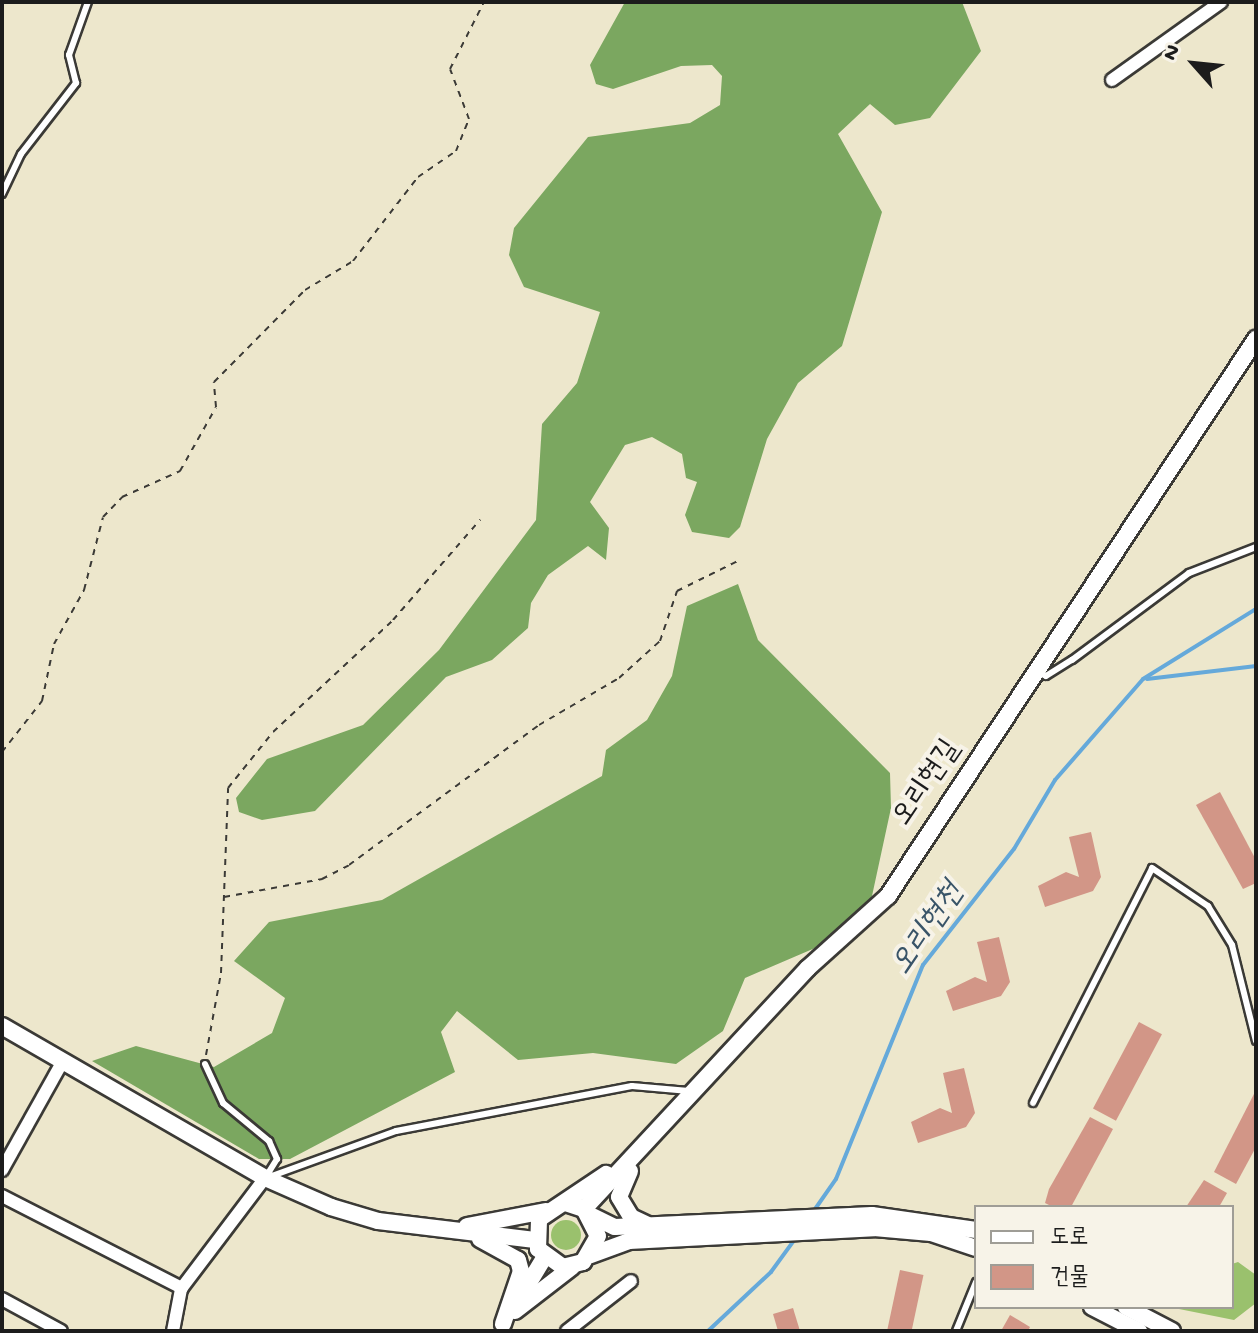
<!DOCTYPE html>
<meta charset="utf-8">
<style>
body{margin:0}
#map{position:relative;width:1258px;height:1333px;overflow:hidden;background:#ede7cc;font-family:"Gochi Hand","Poor Story",sans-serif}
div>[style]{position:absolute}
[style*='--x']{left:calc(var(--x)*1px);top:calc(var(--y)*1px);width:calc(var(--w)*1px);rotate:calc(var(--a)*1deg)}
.green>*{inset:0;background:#9ac16d}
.round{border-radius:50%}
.forest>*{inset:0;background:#7ba760}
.stream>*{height:4px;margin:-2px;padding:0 2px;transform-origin:2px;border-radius:2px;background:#65a9da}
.building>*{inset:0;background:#d29687;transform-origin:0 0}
.path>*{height:2px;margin-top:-1px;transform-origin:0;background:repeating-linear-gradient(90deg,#3b3a36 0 6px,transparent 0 12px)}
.roads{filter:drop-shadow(2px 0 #3b3a36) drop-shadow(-2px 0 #3b3a36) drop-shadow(0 2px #3b3a36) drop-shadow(0 -2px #3b3a36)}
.service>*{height:6px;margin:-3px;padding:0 3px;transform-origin:3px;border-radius:3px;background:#fff}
.minor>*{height:12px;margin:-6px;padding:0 6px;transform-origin:6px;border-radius:6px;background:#fff}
.tertiary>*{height:16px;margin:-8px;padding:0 8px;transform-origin:8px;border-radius:8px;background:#fff}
span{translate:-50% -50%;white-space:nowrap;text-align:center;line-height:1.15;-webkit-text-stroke:8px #f7f3e8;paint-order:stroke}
.street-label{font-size:30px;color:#1c1c1c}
.water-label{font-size:32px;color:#395468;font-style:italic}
.frame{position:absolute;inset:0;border:4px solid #1c1c1c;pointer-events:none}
.legend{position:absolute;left:974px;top:1205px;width:260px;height:104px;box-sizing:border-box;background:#f7f3e8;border:2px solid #9f9d96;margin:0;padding:10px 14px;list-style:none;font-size:24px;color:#1c1c1c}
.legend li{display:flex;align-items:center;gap:16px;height:40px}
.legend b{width:40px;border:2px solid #9f9d96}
.north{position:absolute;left:1154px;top:24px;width:80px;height:80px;-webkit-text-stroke:6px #f7f3e8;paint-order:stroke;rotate:297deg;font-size:22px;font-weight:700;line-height:32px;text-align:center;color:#1c1c1c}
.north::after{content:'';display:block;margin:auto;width:28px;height:36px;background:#1c1c1c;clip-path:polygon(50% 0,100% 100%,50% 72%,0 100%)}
</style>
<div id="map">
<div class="green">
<i class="round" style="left:551px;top:1220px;width:30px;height:30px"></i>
<i style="clip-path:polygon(1238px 1262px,1256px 1275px,1256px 1303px,1234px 1320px,1174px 1308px,1232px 1307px,1232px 1264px)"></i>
</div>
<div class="forest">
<i style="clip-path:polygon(625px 2px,962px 2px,981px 51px,930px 118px,895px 125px,870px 104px,838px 134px,882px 212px,842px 346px,798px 383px,767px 439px,740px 527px,729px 538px,692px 532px,685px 515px,697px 482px,686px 478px,682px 454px,652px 437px,625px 445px,590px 502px,609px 528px,606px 560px,588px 546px,548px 575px,531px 603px,528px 628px,492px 660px,446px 677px,315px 811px,262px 820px,239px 812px,236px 798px,267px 759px,363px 725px,439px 650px,536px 520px,542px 424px,577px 383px,600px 312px,524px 287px,509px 255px,514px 228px,588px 137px,690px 123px,720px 105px,722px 76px,712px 65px,681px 66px,613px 89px,596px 84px,590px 65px)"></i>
<i style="clip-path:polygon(738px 584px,758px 640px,890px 773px,891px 808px,872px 896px,843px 936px,745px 978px,723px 1031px,676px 1064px,593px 1053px,518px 1060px,457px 1011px,441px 1032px,455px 1072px,290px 1159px,259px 1159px,92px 1061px,136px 1046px,214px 1067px,272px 1033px,285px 998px,234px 961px,269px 922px,382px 900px,602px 776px,606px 750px,647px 720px,672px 676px,687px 606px)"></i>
</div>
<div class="stream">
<i style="--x:1147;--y:679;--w:110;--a:-6.8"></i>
<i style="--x:813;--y:1212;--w:40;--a:-55.1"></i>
<i style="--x:836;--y:1179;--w:231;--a:-67.9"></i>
<i style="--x:923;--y:965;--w:147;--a:-51.9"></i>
<i style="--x:1014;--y:849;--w:80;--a:-59.3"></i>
<i style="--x:1055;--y:780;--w:134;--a:-48.9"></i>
<i style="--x:1143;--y:679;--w:133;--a:-31.8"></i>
<i style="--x:708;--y:1331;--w:86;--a:-43.1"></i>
<i style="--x:771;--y:1272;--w:41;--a:-54"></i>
</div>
<div class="building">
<i style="clip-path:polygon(1220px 792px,1256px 860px,1256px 883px,1243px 889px,1196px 805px)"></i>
<i style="clip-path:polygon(1091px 832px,1101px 877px,1093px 891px,1045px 907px,1038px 886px,1066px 872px,1079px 877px,1069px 837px)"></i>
<i style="clip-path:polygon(999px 937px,1010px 982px,1001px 996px,953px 1011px,946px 991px,975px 977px,987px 982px,977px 942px)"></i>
<i style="left:1139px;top:1022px;width:26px;height:98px;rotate:28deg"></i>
<i style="clip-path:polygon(964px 1068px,975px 1113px,966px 1127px,918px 1143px,911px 1122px,940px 1108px,952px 1113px,943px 1073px)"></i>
<i style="clip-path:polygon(1256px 1090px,1256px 1147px,1236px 1184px,1214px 1172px)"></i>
<i style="clip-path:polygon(1090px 1117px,1113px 1129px,1071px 1207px,1053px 1207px,1045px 1203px,1049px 1189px)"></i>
<i style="clip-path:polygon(1204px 1180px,1227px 1193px,1219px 1207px,1186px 1207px)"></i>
<i style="left:900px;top:1270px;width:24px;height:62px;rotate:12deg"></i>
<i style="clip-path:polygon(793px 1308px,800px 1331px,778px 1331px,773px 1314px)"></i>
<i style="clip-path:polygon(1010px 1315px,1030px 1327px,1028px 1331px,1001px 1331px)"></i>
</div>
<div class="path">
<i style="--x:2;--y:752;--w:65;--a:-51.9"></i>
<i style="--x:42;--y:701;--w:58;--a:-78.1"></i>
<i style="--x:54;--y:644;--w:62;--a:-60.9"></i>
<i style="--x:84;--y:590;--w:75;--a:-75.4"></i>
<i style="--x:103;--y:517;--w:28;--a:-46"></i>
<i style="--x:122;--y:497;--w:64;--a:-24.1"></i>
<i style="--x:180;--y:471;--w:73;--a:-60.6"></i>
<i style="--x:216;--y:407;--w:25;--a:-95"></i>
<i style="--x:214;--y:382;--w:129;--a:-45.3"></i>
<i style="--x:305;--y:290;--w:56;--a:-31.1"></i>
<i style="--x:353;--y:261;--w:106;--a:-52.3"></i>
<i style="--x:418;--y:177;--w:46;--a:-34.4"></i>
<i style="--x:456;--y:151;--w:35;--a:-68"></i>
<i style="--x:469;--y:119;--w:53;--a:-110.8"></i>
<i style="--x:450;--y:69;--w:75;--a:-63.1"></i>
<i style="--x:224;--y:897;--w:100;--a:-10.4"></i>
<i style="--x:322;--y:879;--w:30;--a:-27"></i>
<i style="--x:349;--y:865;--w:236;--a:-36.4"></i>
<i style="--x:539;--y:725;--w:93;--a:-30.4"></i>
<i style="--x:619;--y:678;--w:55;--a:-42.1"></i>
<i style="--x:660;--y:641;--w:53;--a:-71.2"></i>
<i style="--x:677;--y:591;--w:68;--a:-26.2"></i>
<i style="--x:206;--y:1055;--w:83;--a:-79.6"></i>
<i style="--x:221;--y:973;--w:185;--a:-87.8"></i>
<i style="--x:228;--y:788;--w:72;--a:-51.2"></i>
<i style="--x:273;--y:732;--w:164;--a:-43"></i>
<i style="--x:393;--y:620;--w:133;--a:-49"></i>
</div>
<div class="roads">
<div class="service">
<i style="--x:2;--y:194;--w:44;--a:-64.6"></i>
<i style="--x:21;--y:154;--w:90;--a:-52.2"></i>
<i style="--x:76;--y:83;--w:29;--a:-104"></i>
<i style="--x:69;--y:55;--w:56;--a:-70.3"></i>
<i style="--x:1037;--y:671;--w:10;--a:29"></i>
<i style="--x:1046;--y:676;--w:31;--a:-32"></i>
<i style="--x:1072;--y:660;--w:146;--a:-36.6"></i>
<i style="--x:1189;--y:573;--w:72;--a:-21.2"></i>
<i style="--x:205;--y:1064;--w:43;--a:65.2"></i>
<i style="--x:223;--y:1103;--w:60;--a:39.6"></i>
<i style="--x:269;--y:1141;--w:20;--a:66"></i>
<i style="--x:277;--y:1159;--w:19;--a:122"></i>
<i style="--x:1033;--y:1103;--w:263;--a:-63.1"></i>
<i style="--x:1152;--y:868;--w:68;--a:34.2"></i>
<i style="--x:1208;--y:906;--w:46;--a:58.4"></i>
<i style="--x:1232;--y:945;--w:99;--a:76"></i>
<i style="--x:269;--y:1177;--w:135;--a:-19.9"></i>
<i style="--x:396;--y:1131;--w:240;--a:-10.8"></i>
<i style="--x:632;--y:1086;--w:57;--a:5"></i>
<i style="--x:956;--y:1331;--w:53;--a:-67.8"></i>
</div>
<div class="minor">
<i style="--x:1112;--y:80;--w:134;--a:-35.6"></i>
<i style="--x:2;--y:1170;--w:125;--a:-60.8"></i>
<i style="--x:2;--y:1196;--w:202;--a:27.1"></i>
<i style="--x:2;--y:1299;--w:67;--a:28.5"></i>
<i style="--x:173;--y:1331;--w:43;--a:-79.2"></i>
<i style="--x:181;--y:1289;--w:139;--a:-52.9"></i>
<i style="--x:567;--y:1331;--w:81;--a:-38"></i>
</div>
<div class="tertiary">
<i style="--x:2;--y:1026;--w:304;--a:30"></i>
<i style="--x:265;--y:1178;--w:72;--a:23.7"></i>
<i style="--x:331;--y:1207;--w:49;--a:16.6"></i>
<i style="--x:378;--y:1221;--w:158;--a:6.9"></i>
<i style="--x:630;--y:1171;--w:28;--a:113"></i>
<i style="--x:619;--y:1197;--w:23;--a:59"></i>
<i style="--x:631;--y:1217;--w:17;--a:25"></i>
<i style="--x:565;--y:1203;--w:20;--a:18"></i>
<i style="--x:584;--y:1209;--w:30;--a:63"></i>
<i style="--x:598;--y:1236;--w:30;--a:120"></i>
<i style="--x:583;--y:1262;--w:21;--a:166"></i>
<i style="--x:563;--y:1267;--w:31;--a:-144"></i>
<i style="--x:538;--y:1249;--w:30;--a:-88"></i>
<i style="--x:539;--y:1219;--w:81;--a:-33.9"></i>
<i style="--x:584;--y:1209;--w:329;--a:-47.1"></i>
<i style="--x:808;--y:968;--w:108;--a:-42"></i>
<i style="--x:888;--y:896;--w:668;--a:-56.55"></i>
<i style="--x:592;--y:1216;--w:25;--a:26"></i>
<i style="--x:615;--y:1227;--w:257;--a:-2.7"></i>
<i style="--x:872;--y:1215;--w:105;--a:8.2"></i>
<i style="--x:467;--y:1226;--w:80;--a:-10.8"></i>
<i style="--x:480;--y:1239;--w:43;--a:28.9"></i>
<i style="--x:518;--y:1260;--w:11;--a:75"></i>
<i style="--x:521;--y:1271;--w:56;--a:108.8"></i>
<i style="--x:591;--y:1255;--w:40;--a:-20.2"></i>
<i style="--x:629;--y:1241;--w:245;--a:-3"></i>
<i style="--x:874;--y:1228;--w:57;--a:5"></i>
<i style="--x:931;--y:1233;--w:47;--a:18.4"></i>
<i style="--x:521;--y:1296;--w:44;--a:-58.8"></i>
<i style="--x:1092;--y:1307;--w:53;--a:27.1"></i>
<i style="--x:1126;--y:1307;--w:52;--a:27.6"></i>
<i style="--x:515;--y:1311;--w:72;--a:-37.7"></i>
</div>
</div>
<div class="street-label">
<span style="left:928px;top:784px;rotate:-56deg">오리현길</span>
</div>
<div class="water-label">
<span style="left:929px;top:930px;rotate:-56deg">오리현천</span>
</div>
<div class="frame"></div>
<ul class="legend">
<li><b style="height:10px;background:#fff"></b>도로</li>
<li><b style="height:22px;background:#d29687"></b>건물</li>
</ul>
<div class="north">N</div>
</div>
